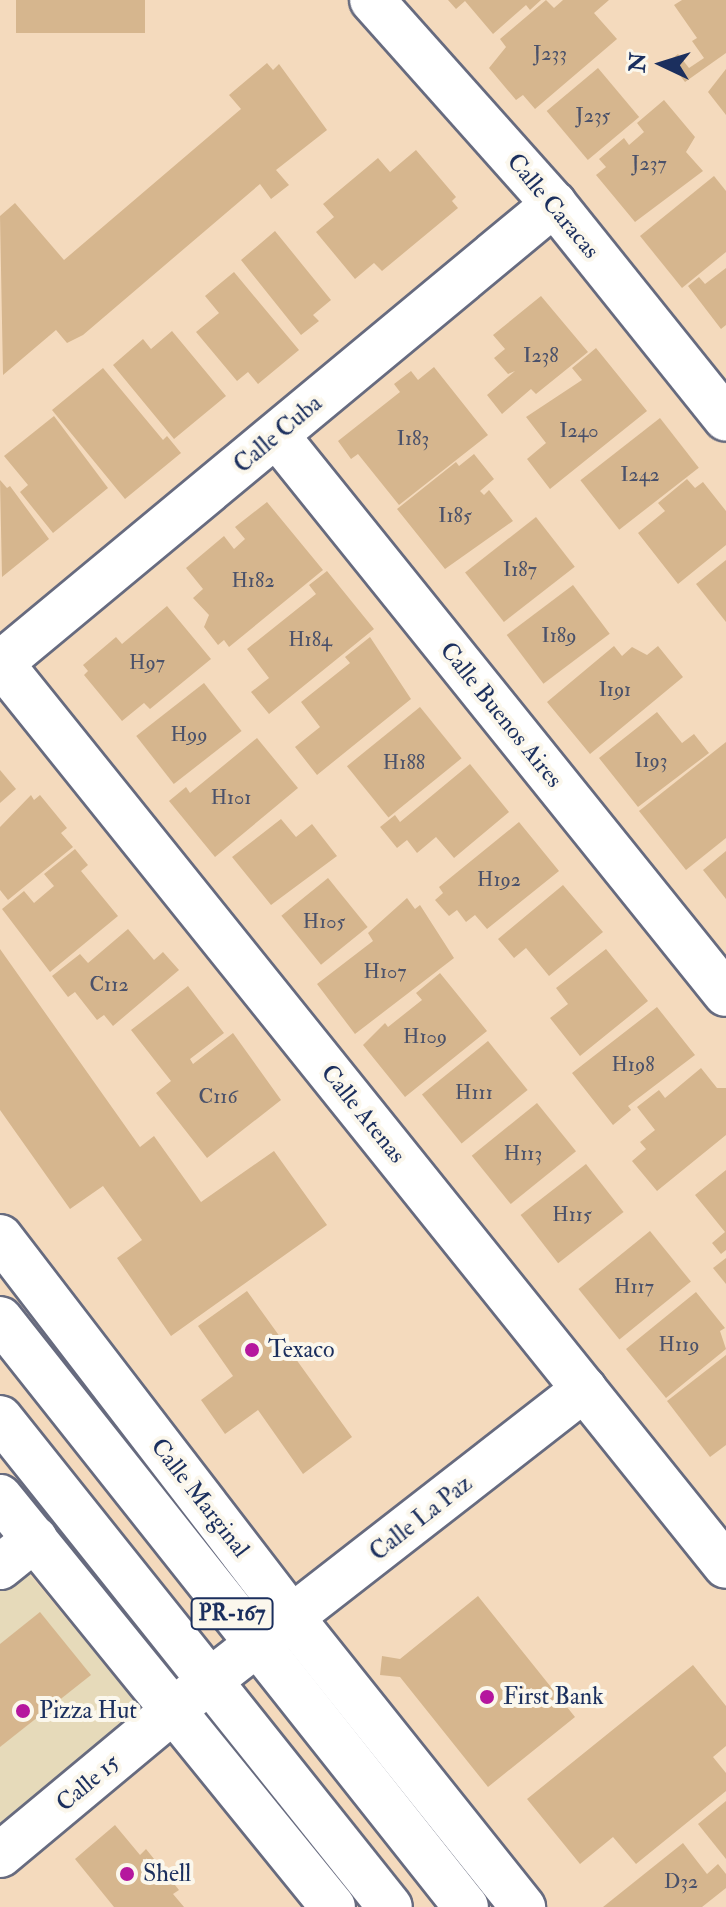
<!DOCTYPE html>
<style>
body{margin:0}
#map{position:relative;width:726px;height:1907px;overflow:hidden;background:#f4dabd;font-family:"IM FELL Double Pica",serif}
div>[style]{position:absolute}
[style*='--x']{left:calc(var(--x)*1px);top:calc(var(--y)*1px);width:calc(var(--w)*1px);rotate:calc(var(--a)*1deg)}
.built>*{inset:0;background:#e6daba}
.building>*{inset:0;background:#d6b68e;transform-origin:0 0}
.roads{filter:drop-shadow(2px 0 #676b7f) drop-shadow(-2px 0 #676b7f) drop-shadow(0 2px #676b7f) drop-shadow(0 -2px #676b7f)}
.minor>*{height:44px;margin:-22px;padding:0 22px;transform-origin:22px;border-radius:22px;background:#fff}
.major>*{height:44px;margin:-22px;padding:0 22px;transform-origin:22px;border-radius:22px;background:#fff}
.dots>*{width:22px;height:22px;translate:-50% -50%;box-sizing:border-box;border:4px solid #fbf7ec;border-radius:50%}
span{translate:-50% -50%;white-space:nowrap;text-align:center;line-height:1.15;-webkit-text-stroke:8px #fbf7ec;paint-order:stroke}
.number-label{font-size:20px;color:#4a516a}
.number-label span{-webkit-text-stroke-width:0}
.shield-label span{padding:2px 6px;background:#fbf7ec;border:2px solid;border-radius:6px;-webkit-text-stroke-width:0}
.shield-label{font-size:22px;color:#1b2f5e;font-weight:700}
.street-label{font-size:24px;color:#1b2f5e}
.poi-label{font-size:24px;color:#1b2f5e}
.left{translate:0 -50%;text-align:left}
.north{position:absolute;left:622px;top:24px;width:80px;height:80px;-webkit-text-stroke:6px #fbf7ec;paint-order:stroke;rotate:274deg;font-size:22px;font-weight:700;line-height:32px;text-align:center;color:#1b2f5e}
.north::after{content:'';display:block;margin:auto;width:28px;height:36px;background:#1b2f5e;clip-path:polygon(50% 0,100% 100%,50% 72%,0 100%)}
</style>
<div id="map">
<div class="built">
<i style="clip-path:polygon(0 1539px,140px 1707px,0 1824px)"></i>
</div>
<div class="building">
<i style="left:16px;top:0;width:129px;height:33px"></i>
<i style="clip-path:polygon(448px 0,541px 0,530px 10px,526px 5px,493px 34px,465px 1px,456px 9px)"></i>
<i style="clip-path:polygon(546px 0,554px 8px,563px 0,609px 0,594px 13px,617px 39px,535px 109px,523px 95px,516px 100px,489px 68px,506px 47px,500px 39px)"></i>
<i style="clip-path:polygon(682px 0,726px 0,726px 53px,685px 82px,669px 61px,678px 54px,689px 68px,704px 58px,692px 41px,697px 38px,674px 5px)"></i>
<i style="clip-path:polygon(267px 63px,273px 70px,279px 64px,327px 130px,276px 170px,289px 185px,271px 199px,260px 184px,83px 335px,67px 343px,56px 330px,3px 375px,0 216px,15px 203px,64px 260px,241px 109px,229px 95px)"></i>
<i style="left:598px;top:68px;width:64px;height:67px;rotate:50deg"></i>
<i style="clip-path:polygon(726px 69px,726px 115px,708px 92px)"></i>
<i style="clip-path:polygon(664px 100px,695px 137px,686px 152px,703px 171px,635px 222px,596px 175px,606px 167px,599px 159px,624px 138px,629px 145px,644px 132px,637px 123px)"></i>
<i style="clip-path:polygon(416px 150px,456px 197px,452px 201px,458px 208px,382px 271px,374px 263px,355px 279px,316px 232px,334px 217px,323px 204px,378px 158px,390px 172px)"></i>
<i style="clip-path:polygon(714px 176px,726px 191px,726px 252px,682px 288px,640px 236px)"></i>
<i style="clip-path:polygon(275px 231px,331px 300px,313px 315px,319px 321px,301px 335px,241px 260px)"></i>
<i style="clip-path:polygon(726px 268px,726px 325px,721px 329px,688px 286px,699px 277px,705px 284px)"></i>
<i style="clip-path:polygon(234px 272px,299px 350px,258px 384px,248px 372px,237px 381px,196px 332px,219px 313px,205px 296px)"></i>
<i style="clip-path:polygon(541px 296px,588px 352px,536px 394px,531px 389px,502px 414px,487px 395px,515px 371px,508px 374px,494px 358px,505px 349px,493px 335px)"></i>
<i style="clip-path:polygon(172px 331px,226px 396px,174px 439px,113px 365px,143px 339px,151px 349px)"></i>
<i style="clip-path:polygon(596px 348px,647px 411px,550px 489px,527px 459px,546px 443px,526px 417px,582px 380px,572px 368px)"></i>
<i style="clip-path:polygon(434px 367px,488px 435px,399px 505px,358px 454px,351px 459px,338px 441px,400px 392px,394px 384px,411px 371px,418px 380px)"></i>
<i style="clip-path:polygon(103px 368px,163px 440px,167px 436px,181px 453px,125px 499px,52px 410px)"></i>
<i style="clip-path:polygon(54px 416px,108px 488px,53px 533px,20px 492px,28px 485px,4px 456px)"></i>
<i style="left:660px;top:418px;width:63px;height:101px;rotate:52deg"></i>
<i style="clip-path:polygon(474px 454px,494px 479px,480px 491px,484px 495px,489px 490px,513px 521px,445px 569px,397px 509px,456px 462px,459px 466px)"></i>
<i style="clip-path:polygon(687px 479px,695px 488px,703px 482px,726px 511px,726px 545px,678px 584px,638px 533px,665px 511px,658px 503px)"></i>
<i style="clip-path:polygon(0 480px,7px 488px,10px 486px,49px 539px,2px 577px)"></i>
<i style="clip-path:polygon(267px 502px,323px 570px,229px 647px,224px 640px,218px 645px,204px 627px,209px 615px,193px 598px,203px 589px,186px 568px,224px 536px,234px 549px,245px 539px,235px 527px)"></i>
<i style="left:536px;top:517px;width:63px;height:90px;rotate:52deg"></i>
<i style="clip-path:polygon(726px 560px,726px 622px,696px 584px)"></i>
<i style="clip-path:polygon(327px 571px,374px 629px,269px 714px,251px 692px,269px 678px,247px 649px,316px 594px,309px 585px)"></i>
<i style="left:573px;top:585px;width:61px;height:83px;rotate:53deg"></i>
<i style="clip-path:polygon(167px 606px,211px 659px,150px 709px,144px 703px,122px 721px,84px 675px,88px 671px,83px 665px,116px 637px,122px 644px)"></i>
<i style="clip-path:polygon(370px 637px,411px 699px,317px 775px,295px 747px,320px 727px,301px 702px,350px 663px,345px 657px)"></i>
<i style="clip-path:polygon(614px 646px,622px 656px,632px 647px,647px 655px,658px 646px,683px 677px,590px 754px,547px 702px)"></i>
<i style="left:204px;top:683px;width:61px;height:86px;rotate:52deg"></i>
<i style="left:420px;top:707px;width:66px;height:94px;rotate:51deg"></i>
<i style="clip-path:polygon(657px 712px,682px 743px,694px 734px,709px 753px,638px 807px,599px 758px)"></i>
<i style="clip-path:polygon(257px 738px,298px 788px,215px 857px,169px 801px,186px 787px,190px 793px)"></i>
<i style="clip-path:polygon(726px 742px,726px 838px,686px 870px,639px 811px)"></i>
<i style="clip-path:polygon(470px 764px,509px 812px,454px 858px,436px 837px,417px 853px,407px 840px,397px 848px,380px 827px,395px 815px,400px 822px)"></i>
<i style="clip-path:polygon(0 770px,16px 789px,0 803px)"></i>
<i style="clip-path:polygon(31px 795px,34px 800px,40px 795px,67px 828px,61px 833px,73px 847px,8px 900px,0 890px,0 827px)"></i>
<i style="clip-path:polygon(281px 819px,296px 837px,312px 824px,337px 856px,271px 905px,232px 857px)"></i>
<i style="clip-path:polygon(519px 822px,559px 871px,487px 929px,475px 915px,466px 922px,457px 910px,449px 916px,435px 900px,443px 893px,439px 887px)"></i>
<i style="clip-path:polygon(75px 849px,88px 865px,81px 871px,118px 916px,50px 972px,2px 909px,24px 891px,34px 903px,54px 886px,44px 874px)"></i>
<i style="clip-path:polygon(726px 851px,726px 899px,703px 870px)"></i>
<i style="left:328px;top:878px;width:63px;height:60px;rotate:51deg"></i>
<i style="clip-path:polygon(563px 885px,603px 932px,549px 976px,526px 948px,514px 958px,498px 939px)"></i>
<i style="clip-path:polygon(407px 898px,415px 909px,420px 905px,454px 958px,355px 1034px,317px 984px,373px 941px,368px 933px)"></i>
<i style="clip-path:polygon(128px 929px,154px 960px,163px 952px,179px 970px,113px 1026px,104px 1015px,97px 1020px,75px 992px,68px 997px,52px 976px,80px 954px,88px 963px)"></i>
<i style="clip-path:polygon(0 949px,140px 1147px,154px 1136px,201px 1202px,274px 1151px,327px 1225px,171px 1336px,117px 1258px,142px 1240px,103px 1186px,70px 1209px,0 1110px)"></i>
<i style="clip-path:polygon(606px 949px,648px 1001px,580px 1056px,550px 1018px,568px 1004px,556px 988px)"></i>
<i style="clip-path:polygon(440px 973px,487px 1031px,405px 1097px,363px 1045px,385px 1023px,388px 1027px,422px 1000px,416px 993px)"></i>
<i style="clip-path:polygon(188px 986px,224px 1033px,190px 1059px,193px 1064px,233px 1033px,281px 1100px,207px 1158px,156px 1093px,171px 1081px,131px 1030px)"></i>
<i style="clip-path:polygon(657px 1007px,695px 1055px,628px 1106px,631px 1110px,613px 1125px,572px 1073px)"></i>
<i style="left:488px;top:1041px;width:63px;height:85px;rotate:51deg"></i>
<i style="clip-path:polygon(701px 1068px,717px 1088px,726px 1088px,726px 1135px,657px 1191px,632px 1161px,646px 1149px,640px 1142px,655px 1130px,637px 1107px,659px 1090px,665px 1098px)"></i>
<i style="left:537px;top:1103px;width:62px;height:84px;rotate:51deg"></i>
<i style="left:586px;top:1164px;width:61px;height:83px;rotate:52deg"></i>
<i style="clip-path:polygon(726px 1170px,726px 1250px,721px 1254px,712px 1243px,725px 1232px,695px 1195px)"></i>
<i style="left:650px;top:1231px;width:65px;height:92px;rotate:51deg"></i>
<i style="clip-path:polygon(726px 1258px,726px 1284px,713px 1268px)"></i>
<i style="clip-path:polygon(247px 1291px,352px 1437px,303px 1474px,258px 1410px,225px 1434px,201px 1400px,233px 1376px,198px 1326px)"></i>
<i style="clip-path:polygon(696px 1292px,725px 1328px,720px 1331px,726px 1349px,666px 1398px,626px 1349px)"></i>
<i style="clip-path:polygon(726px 1355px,726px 1445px,710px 1457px,667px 1401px)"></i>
<i style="clip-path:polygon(478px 1596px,575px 1717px,488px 1787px,400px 1677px,380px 1675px,382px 1656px,400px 1659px)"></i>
<i style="clip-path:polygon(40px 1612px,91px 1675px,0 1747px,0 1644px)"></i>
<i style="clip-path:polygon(693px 1665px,726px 1706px,726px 1746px,713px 1757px,726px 1773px,726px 1791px,636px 1864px,613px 1837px,580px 1864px,527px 1799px)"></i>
<i style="clip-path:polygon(726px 1801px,726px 1859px,698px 1824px)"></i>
<i style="clip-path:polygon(115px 1825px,140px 1855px,146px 1849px,179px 1890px,173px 1894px,184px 1907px,114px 1907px,75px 1859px)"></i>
<i style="clip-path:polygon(683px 1843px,707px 1874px,718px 1864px,726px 1874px,726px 1888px,702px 1907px,603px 1907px)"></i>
</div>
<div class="roads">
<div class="minor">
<i style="--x:372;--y:0;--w:273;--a:48.3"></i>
<i style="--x:554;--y:204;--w:275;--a:51.3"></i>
<i style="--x:277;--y:436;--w:716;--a:51.18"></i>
<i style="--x:0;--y:662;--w:1159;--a:51.23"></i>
<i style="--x:1;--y:663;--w:719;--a:-39.69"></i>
<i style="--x:0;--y:1237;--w:481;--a:52.5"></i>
<i style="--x:293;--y:1619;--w:369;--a:51.4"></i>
<i style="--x:0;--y:1497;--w:528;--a:50.92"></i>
<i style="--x:0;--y:1567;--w:45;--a:-38.7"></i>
<i style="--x:0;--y:1855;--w:271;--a:-39.8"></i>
<i style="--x:208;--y:1682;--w:477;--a:-37.9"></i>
</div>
<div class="major">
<i style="--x:0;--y:1319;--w:750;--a:51.6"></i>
<i style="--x:0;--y:1418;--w:625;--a:51.43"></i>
</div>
</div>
<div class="dots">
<i style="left:252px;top:1350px;background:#b5179e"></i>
<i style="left:487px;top:1697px;background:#b5179e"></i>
<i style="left:23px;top:1711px;background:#b5179e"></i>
<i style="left:127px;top:1874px;background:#b5179e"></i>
</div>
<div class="number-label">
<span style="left:550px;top:53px">J233</span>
<span style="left:593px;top:115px">J235</span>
<span style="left:649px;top:163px">J237</span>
<span style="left:541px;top:355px">I238</span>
<span style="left:579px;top:430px">I240</span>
<span style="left:413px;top:438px">I183</span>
<span style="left:640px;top:474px">I242</span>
<span style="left:455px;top:515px">I185</span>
<span style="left:520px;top:569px">I187</span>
<span style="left:253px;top:580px">H182</span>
<span style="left:559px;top:635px">I189</span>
<span style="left:310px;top:639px">H184</span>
<span style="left:147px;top:662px">H97</span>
<span style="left:615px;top:689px">I191</span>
<span style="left:189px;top:734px">H99</span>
<span style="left:651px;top:760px">I193</span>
<span style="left:404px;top:762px">H188</span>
<span style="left:231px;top:797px">H101</span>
<span style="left:499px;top:879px">H192</span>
<span style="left:324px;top:921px">H105</span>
<span style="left:385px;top:971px">H107</span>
<span style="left:109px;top:984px">C112</span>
<span style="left:425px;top:1036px">H109</span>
<span style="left:633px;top:1064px">H198</span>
<span style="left:474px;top:1092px">H111</span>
<span style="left:218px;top:1096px">C116</span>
<span style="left:523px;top:1153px">H113</span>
<span style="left:572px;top:1214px">H115</span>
<span style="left:634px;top:1286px">H117</span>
<span style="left:679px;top:1344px">H119</span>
<span style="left:681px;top:1881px">D32</span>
</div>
<div class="shield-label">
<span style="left:232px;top:1614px">PR-167</span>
</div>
<div class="street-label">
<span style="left:553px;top:206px;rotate:50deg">Calle Caracas</span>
<span style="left:278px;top:434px;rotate:-40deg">Calle Cuba</span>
<span style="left:501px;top:715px;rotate:51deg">Calle Buenos Aires</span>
<span style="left:363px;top:1114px;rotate:51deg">Calle Atenas</span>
<span style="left:200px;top:1498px;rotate:52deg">Calle Marginal</span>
<span style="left:421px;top:1518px;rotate:-38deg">Calle La Paz</span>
<span style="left:88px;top:1783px;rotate:-40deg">Calle 15</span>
</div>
<div class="poi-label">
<span class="left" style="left:268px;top:1350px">Texaco</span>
<span class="left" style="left:503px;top:1697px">First Bank</span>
<span class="left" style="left:39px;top:1711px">Pizza Hut</span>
<span class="left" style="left:143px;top:1874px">Shell</span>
</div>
<div class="north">N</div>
</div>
